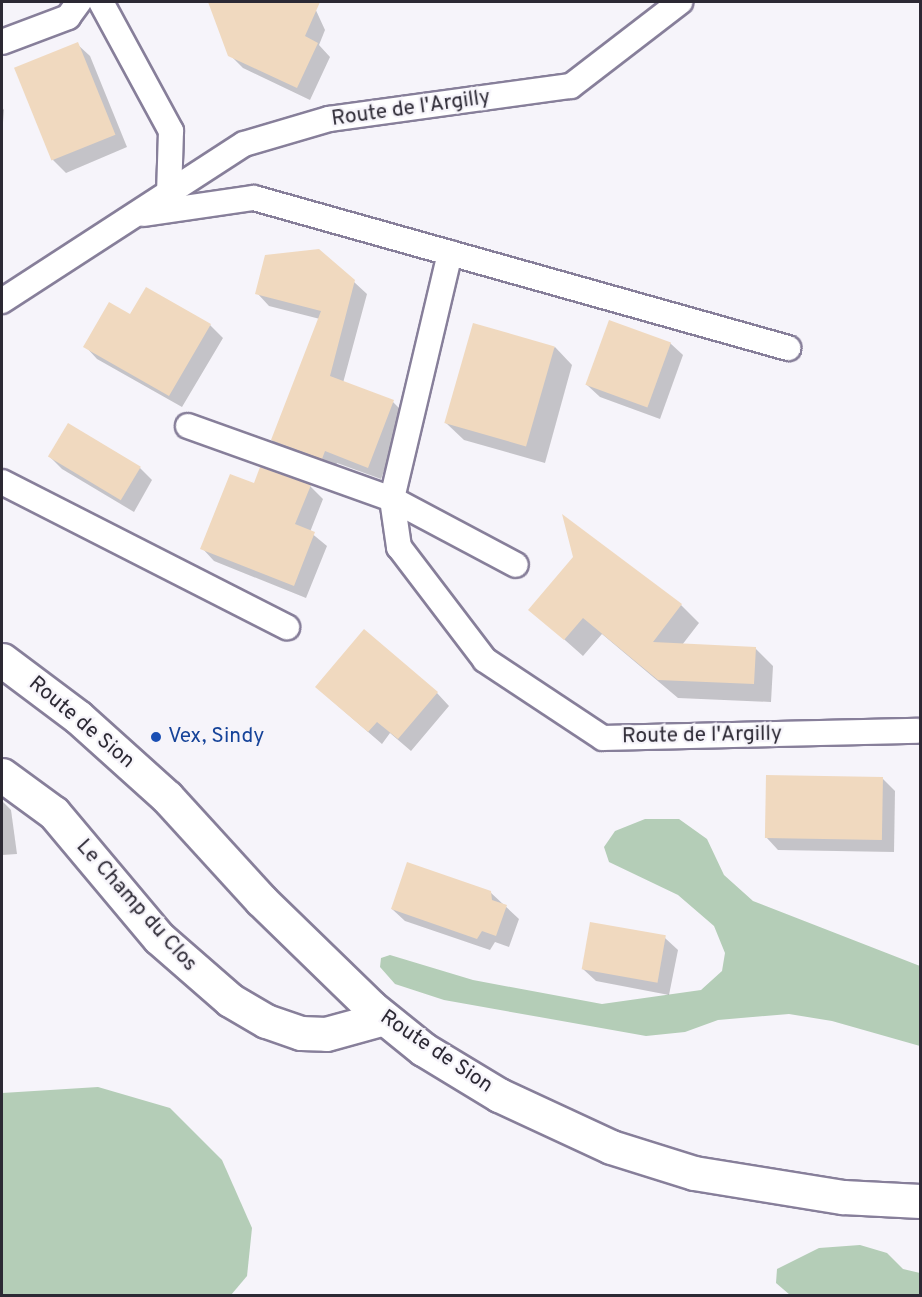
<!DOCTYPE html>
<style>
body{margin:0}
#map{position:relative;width:922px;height:1297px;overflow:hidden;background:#f6f4fa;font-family:Overpass,sans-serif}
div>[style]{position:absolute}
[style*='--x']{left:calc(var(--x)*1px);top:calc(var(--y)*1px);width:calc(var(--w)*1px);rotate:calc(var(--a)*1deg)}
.green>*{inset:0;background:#b4cdb7}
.shadow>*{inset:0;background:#0003}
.building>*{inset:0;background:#f0d9bf;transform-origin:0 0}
.roads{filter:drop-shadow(2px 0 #877f9a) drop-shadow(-2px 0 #877f9a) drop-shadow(0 2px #877f9a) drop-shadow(0 -2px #877f9a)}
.lane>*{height:24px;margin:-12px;padding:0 12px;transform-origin:12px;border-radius:12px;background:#fff}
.street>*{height:33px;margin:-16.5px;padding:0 16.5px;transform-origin:16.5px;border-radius:16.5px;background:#fff}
.secondary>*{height:33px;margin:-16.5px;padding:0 16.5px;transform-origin:16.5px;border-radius:16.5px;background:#fff}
.dots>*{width:16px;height:16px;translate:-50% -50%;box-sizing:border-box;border:3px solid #f6f4fa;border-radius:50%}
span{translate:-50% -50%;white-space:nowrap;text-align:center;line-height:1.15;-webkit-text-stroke:4.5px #f6f4fa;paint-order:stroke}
.street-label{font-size:21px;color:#2c2934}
.transit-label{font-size:21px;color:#164399}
.left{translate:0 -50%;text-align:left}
.frame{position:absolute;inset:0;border:3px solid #2c2934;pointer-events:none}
</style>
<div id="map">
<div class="green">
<i style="clip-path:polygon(645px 819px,679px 819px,707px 839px,724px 875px,753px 901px,920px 966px,920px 1046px,832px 1021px,789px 1014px,718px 1020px,685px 1032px,646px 1036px,444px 1000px,395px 984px,380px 967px,381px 958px,390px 955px,473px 980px,602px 1004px,701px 990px,722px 971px,725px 953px,714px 926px,678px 895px,609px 862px,604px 847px,615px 831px)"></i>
<i style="clip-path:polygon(98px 1087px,170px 1108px,222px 1160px,252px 1228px,247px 1276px,231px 1295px,2px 1295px,2px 1093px)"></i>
<i style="clip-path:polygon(860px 1245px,887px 1253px,903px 1269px,920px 1273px,920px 1295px,790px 1295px,776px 1283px,777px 1269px,819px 1248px)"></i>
</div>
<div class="shadow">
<i style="clip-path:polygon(221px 2px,310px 2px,314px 6px,325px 30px,319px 45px,330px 57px,310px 100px,243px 68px,230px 55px,215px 16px)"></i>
<i style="clip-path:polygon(77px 44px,90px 56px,127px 147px,66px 173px,53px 160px)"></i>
<i style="clip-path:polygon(2px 107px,4px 110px,2px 135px)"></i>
<i style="clip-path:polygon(354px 282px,367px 294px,343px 383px,393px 402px,405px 414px,381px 479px,337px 463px,334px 470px,285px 453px,272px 440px,320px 319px,269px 306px,257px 293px)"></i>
<i style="clip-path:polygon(146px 289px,210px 325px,223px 338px,182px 407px,97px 359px,85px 346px,130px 316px)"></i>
<i style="clip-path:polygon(670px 343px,683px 355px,660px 419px,600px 397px,587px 385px)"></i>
<i style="clip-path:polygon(555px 347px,572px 365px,545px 463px,464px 440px,446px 423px)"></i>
<i style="clip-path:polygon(50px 457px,140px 468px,152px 480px,134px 512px,62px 469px)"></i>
<i style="clip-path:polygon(255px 485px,310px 486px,323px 499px,310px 532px,327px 546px,306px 598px,214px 561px,202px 548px)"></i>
<i style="clip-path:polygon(681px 605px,699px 623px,682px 645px,755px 648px,773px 666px,771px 702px,678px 698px,602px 634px,583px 656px,531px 610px)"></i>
<i style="clip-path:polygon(437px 693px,449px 706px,411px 751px,390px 733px,382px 744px,330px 699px)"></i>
<i style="clip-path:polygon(883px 779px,895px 791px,894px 852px,778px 850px,766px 837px)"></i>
<i style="clip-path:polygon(2px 801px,11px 810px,17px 854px,2px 855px)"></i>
<i style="clip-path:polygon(490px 892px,519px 919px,509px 947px,495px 942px,490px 950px,405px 921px,392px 909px)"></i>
<i style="clip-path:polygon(665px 938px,678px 950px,669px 995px,596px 981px,583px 969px)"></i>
</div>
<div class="building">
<i style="clip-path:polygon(208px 2px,320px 2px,305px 36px,318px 43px,297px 88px,228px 56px)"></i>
<i style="left:78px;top:42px;width:100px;height:69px;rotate:68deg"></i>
<i style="clip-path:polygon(319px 249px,355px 280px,330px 376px,394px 400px,368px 468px,325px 451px,322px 459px,271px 440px,321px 311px,255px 294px,265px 255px)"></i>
<i style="clip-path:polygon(146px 287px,211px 324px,169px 396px,83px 347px,109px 302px,130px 314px)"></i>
<i style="left:609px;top:320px;width:66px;height:69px;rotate:20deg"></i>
<i style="left:473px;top:323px;width:85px;height:104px;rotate:16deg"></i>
<i style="left:68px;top:423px;width:85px;height:39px;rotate:31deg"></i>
<i style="clip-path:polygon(260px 467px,311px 485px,295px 524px,315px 532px,294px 586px,200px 549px,230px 474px,254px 483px)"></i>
<i style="clip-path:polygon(562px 514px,682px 604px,653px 642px,756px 647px,754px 684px,658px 680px,583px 618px,564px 640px,528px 610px,573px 557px)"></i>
<i style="clip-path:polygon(364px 629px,438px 692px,398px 739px,377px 722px,368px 732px,315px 687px)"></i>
<i style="left:766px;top:775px;width:117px;height:63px;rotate:1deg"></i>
<i style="clip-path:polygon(407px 862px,491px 891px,492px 900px,507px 905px,496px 936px,482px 931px,477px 939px,391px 909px)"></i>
<i style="left:590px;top:922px;width:77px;height:48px;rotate:10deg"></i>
</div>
<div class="roads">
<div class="lane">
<i style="--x:101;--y:2;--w:147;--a:61.5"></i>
<i style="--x:171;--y:131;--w:62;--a:91.8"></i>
<i style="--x:2;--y:42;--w:71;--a:-20.7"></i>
<i style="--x:68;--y:17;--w:19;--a:-54"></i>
<i style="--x:144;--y:214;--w:111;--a:-8.3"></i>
<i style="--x:254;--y:198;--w:555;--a:15.69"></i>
<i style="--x:450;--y:253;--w:253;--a:103.3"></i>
<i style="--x:392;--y:499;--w:49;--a:81.7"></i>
<i style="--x:399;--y:547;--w:142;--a:52.7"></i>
<i style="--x:485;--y:660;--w:141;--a:33.5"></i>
<i style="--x:603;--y:738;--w:314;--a:-1.3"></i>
<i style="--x:2;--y:301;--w:288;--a:-33"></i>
<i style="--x:244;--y:144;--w:89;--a:-16.4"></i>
<i style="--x:329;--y:119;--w:244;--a:-7.8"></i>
<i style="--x:571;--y:86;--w:138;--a:-37.6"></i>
<i style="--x:188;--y:426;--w:217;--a:19.7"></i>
<i style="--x:392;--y:499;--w:140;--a:28"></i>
<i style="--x:2;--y:482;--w:320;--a:27"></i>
</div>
<div class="street">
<i style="--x:2;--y:775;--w:64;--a:36.2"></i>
<i style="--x:54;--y:813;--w:163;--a:50"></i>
<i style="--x:159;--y:938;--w:94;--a:41.1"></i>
<i style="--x:230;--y:1000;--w:42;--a:30.3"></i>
<i style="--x:266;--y:1021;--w:37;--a:19"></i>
<i style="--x:301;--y:1033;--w:25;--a:2"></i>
<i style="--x:326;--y:1034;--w:60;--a:-15.4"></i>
</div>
<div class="secondary">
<i style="--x:2;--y:660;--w:95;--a:36.9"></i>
<i style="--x:78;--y:717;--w:120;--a:42"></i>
<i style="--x:167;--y:797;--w:139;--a:47.6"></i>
<i style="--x:261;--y:900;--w:153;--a:44.2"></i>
<i style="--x:371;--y:1007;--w:67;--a:38.9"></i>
<i style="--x:423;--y:1049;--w:89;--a:31.2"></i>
<i style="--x:499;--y:1095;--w:123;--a:24.9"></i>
<i style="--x:611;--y:1147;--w:87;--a:17.4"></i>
<i style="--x:694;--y:1173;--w:151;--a:9.2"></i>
<i style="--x:843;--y:1197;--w:77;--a:3"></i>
</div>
</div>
<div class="dots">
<i style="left:156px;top:737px;background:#1a4fb4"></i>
</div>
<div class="street-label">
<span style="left:411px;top:109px;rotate:-8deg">Route de l'Argilly</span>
<span style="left:81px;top:723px;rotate:40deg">Route de Sion</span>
<span style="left:702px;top:736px;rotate:-1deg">Route de l'Argilly</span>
<span style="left:136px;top:906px;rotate:48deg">Le Champ du Clos</span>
<span style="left:436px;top:1052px;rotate:34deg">Route de Sion</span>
</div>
<div class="transit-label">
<span class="left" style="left:168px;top:737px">Vex, Sindy</span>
</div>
<div class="frame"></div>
</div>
